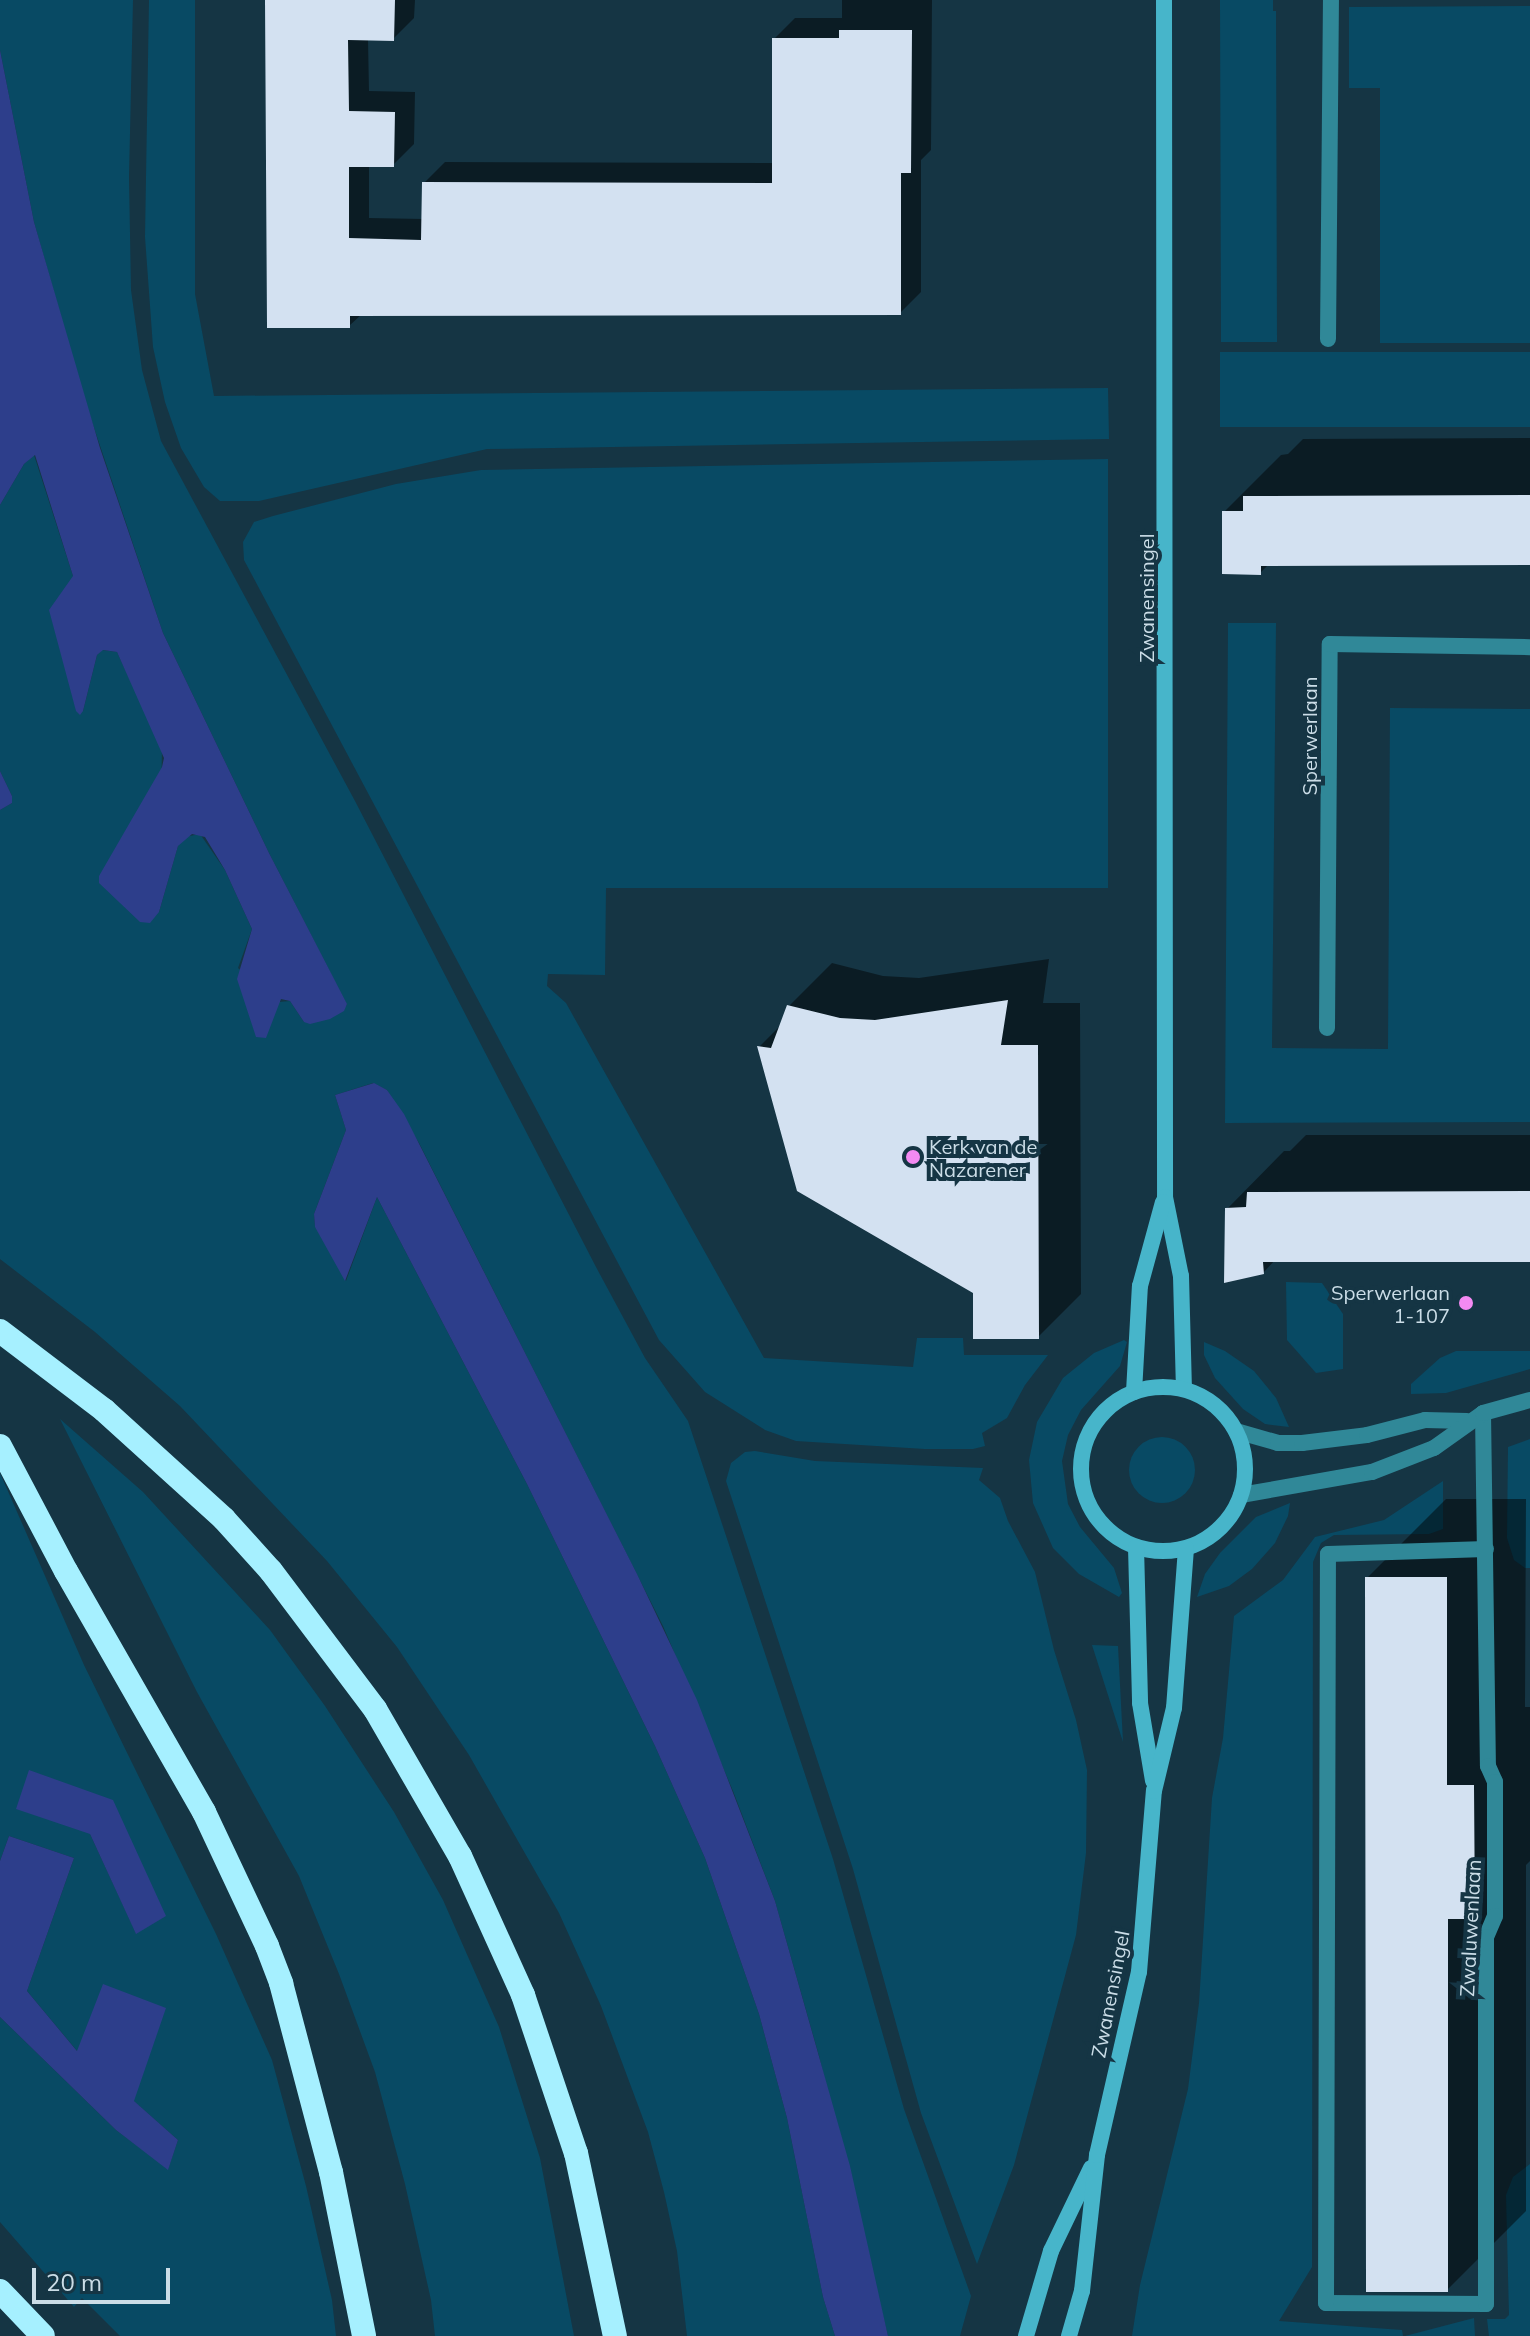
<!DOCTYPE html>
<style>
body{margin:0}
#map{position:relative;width:1530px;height:2336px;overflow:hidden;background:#153544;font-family:Mulish,sans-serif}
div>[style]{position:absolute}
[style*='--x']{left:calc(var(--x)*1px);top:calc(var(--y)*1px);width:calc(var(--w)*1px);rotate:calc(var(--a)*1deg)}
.green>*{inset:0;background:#084a64;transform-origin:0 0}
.round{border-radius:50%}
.water>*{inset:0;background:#2d3e8b}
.shadow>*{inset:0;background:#0007}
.building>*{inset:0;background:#d3e1f1}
.lane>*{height:16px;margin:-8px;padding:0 8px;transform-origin:8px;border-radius:8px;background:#308898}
.street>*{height:16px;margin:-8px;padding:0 8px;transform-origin:8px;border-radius:8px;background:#308898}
.secondary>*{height:16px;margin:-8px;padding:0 8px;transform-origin:8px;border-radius:8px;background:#47b5ca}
.secondary>.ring{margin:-8px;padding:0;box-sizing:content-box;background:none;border:16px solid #47b5ca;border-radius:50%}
.highway>*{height:24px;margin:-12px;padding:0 12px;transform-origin:12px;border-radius:12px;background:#a6f0ff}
.dots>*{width:22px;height:22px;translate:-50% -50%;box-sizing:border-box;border:4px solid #153544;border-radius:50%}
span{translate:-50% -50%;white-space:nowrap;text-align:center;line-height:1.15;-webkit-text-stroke:8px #153544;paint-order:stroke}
.street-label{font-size:20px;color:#cbdde7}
.poi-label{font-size:20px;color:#cbdde7}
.left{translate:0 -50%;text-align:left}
.right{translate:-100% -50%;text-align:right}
.scale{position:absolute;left:32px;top:2268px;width:138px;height:36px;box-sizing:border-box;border:4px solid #cbdde7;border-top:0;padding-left:10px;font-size:24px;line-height:28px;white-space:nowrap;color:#cbdde7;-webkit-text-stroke:6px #153544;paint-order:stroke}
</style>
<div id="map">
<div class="green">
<i style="clip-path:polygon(0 0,133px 0,129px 177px,131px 290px,142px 370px,161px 441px,355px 801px,596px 1267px,645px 1358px,688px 1421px,833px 1859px,904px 2109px,971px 2296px,960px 2336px,888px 2336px,819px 2056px,775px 1901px,733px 1791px,663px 1626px,419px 1143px,387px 1090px,373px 1083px,335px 1095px,346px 1130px,314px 1214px,315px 1226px,346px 1281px,377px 1197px,527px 1484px,655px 1746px,705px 1858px,759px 2014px,787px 2118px,823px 2297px,835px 2336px,687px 2336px,677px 2251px,664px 2192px,648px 2132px,601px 2006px,559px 1913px,469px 1755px,397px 1647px,327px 1561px,180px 1406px,95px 1332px,0 1259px,0 810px,12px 803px,12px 796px,0 771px,0 505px,24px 464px,34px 455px,73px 576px,83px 711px,97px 655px,102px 650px,117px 652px,162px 749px,159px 912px,178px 846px,184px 837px,200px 834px,225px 870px,252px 929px,238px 968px,279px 1002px,290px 1001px,304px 1022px,347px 1005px,269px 853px,163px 633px,85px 401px,34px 222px,0 50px)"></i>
<i style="clip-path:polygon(149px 0,195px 0,195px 294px,214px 396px,1108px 388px,1109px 439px,487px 449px,259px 501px,220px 501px,204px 487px,181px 448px,165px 402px,153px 347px,145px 237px)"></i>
<i style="clip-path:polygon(1220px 0,1273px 0,1273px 11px,1276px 11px,1277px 342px,1221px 342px)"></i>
<i style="clip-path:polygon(1530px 6px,1530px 343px,1380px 343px,1380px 88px,1349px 88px,1349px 7px)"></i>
<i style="left:1220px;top:352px;width:310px;height:75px"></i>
<i style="clip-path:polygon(1108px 459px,1108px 888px,606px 888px,605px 975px,548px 974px,547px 986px,566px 1003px,764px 1358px,913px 1367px,917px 1338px,963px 1338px,964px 1355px,1048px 1355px,1025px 1385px,1007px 1418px,982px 1433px,985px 1446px,973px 1449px,925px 1449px,796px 1441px,765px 1430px,705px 1392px,659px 1340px,244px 560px,243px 542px,254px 522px,273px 516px,396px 484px,481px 470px)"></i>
<i style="clip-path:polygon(1228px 623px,1276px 623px,1272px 1048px,1388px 1049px,1390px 708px,1530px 709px,1530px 1122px,1225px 1123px)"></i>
<i style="clip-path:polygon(1286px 1282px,1322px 1283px,1343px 1314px,1343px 1369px,1316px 1373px,1287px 1340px)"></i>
<i style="clip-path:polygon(1124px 1340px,1127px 1342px,1120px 1366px,1081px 1410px,1068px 1435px,1062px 1461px,1068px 1504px,1080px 1527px,1114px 1568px,1122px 1593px,1119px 1597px,1079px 1574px,1053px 1548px,1033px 1503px,1029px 1460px,1037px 1422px,1063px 1378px,1094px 1353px)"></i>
<i style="clip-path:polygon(1204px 1342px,1225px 1351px,1254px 1371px,1276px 1398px,1289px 1427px,1265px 1424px,1243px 1409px,1215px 1378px,1204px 1355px)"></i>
<i style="clip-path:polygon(1456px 1351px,1530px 1351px,1530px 1369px,1446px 1393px,1411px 1394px,1411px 1384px,1440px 1358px)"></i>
<i style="clip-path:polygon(60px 1419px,143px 1492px,270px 1630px,325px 1706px,394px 1812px,443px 1900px,499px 2027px,540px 2158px,574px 2336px,435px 2336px,431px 2300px,405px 2184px,375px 2072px,339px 1974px,299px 1876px,197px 1692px)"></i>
<i class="round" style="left:1129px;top:1437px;width:66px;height:66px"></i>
<i style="clip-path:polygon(1530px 1439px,1530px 1568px,1525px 1568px,1514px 1560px,1507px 1538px,1508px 1447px)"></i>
<i style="clip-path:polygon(755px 1451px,815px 1461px,983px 1468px,979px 1480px,1000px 1498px,1008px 1521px,1035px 1572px,1054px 1650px,1076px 1720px,1087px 1770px,1086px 1853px,1076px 1935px,1014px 2165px,977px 2264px,921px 2113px,853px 1869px,726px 1481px,731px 1463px,745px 1452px)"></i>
<i style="clip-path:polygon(evenodd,0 1473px,84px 1665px,216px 1934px,272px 2060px,306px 2186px,332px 2300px,336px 2336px,120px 2336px,82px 2298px,74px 2307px,0 2222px,0 2017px,116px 2130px,168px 2169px,178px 2140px,78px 2052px,27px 1991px,74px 1858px,9px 1836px,0 1861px,0 1473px,90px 1834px,165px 1916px,136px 1933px,90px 1834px)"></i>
<i style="clip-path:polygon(1443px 1481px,1443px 1529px,1429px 1534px,1334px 1535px,1321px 1543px,1313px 1562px,1312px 2267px,1279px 2321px,1402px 2330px,1403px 2336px,1132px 2336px,1140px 2285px,1188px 2089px,1199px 2003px,1212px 1798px,1223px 1738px,1234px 1616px,1283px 1580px,1315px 1537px,1384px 1520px)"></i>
<i style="clip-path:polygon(1290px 1503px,1288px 1516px,1275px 1543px,1252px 1569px,1229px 1586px,1197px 1597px,1205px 1574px,1220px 1553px,1256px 1517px)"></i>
<i style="clip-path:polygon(1092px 1645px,1118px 1646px,1123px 1742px)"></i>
<i style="clip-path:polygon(1530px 2164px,1530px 2336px,1489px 2336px,1487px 2319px,1505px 2319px,1509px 2315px,1506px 2195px,1513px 2177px)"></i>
<i style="clip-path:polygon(1474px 2318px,1475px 2336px,1405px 2336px)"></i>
</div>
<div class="water">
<i style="clip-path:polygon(0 50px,34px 222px,100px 448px,163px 633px,269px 853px,347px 1004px,344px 1011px,330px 1019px,310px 1024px,304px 1022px,290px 1001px,281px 999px,266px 1038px,256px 1037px,237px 979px,252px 929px,225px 870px,205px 837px,192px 834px,178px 846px,159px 912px,150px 923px,140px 922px,99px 883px,99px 876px,162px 767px,164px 758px,117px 652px,103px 650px,97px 655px,83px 711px,80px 715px,76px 711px,49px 610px,73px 576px,35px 455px,24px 464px,0 505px)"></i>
<i style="clip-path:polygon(0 771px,12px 796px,12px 803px,0 810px)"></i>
<i style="clip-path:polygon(374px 1083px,387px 1090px,404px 1114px,637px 1574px,697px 1700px,775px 1901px,850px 2166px,888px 2336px,835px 2336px,823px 2297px,787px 2118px,759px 2014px,705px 1858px,655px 1746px,527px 1484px,377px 1197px,345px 1281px,315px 1227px,314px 1214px,346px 1130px,335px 1095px)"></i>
<i style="clip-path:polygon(29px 1770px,113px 1800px,166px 1916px,136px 1934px,90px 1834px,16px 1809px)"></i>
<i style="clip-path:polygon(9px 1836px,74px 1858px,27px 1991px,77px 2051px,103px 1984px,166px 2008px,134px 2101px,178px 2140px,168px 2170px,116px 2130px,0 2017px,0 1861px)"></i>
</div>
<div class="shadow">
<i style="clip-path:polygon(267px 0,415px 0,414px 18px,393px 39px,368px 39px,369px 91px,415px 92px,414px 144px,393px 165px,369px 165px,369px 218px,424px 219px,424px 183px,445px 162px,774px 163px,774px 39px,795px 18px,842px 18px,842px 0,932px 0,931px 150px,921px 160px,921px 292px,900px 313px,362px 314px,349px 326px)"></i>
<i style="clip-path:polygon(1530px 438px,1530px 563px,1269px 564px,1260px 573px,1224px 512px,1281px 455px,1288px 454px,1303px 439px)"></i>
<i style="clip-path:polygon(1049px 959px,1043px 1003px,1080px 1003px,1081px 1294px,1038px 1337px,975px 1292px,759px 1047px,783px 1023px,789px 1006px,832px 963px,883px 976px,919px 978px)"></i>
<i style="clip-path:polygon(1306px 1135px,1530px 1135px,1530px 1260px,1275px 1260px,1263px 1273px,1227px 1209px,1284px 1151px,1290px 1151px)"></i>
<i style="clip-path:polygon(1446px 1499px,1526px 1499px,1525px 1707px,1530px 1707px,1530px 1861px,1526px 1865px,1526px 2211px,1447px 2290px,1367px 1578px)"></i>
</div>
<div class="building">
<i style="clip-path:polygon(265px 0,395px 0,394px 41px,348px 40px,349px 111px,395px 112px,394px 167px,349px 167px,349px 238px,421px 240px,422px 182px,772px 183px,772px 38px,839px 38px,839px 30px,912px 30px,911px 173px,901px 173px,901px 315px,350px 316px,350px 328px,267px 328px)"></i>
<i style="clip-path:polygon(1530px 495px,1530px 565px,1261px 566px,1261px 575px,1222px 574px,1222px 511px,1243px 511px,1243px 496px)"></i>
<i style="clip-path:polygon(1008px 1000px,1001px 1045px,1038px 1045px,1039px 1339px,973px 1339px,973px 1293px,797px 1191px,757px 1046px,771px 1048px,787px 1005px,840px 1018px,875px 1020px)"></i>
<i style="clip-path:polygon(1530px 1191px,1530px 1262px,1263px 1262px,1264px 1274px,1224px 1283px,1225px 1208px,1246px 1207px,1247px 1192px)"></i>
<i style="clip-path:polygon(1365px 1577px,1447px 1577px,1447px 1785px,1474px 1785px,1475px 1919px,1448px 1919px,1448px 2292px,1366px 2292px)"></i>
</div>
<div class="lane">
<i style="--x:1328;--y:339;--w:339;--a:-89.5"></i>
<i style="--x:1327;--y:1028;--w:384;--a:-89.6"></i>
<i style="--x:1330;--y:644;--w:200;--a:0.9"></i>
<i style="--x:1486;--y:2304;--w:160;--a:-179.6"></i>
<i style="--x:1326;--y:2303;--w:749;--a:-89.85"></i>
<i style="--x:1328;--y:1554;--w:158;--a:-1.8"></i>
</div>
<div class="street">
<i style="--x:1483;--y:1413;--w:353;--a:89.2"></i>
<i style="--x:1488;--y:1766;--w:17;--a:66"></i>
<i style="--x:1495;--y:1782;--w:134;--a:90"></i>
<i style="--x:1495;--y:1916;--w:23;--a:113"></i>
<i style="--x:1486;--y:1937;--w:367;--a:90"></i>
<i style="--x:1236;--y:1431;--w:44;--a:15.9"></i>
<i style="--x:1278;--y:1443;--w:24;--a:0"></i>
<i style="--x:1302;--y:1443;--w:65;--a:-7"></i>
<i style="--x:1367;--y:1435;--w:60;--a:-14.5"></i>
<i style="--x:1425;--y:1420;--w:42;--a:1.4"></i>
<i style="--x:1241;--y:1495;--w:133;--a:-10"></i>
<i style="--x:1372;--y:1472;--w:66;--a:-21.2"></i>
<i style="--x:1434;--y:1448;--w:60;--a:-35.5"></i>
<i style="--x:1483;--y:1413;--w:49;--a:-15.5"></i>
</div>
<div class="secondary">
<i style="--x:1164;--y:0;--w:1197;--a:89.95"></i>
<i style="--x:1165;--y:1197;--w:81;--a:78.6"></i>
<i style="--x:1181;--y:1276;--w:113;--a:88.5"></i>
<i class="ring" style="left:1081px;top:1387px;width:148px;height:148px"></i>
<i style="--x:1134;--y:1392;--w:106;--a:-86.8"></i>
<i style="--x:1140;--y:1286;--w:87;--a:-74.7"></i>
<i style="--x:1136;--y:1547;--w:156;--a:88.5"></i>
<i style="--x:1140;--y:1703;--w:79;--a:80.5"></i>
<i style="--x:1026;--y:2336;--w:89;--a:-73.6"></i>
<i style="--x:1051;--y:2251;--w:92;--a:-64.3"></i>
<i style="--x:1069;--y:2336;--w:47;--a:-73.9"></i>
<i style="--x:1082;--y:2291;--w:137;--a:-83.7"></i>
<i style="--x:1097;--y:2155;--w:188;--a:-77.1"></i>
<i style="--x:1139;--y:1972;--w:182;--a:-85.3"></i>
<i style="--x:1154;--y:1791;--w:85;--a:-76.5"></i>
<i style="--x:1174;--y:1708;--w:160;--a:-85.7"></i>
</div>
<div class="highway">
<i style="--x:0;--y:1331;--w:131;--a:37.2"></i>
<i style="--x:104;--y:1410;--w:162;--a:42.2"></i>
<i style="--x:224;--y:1519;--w:70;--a:47.9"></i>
<i style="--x:271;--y:1571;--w:173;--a:53"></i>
<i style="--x:375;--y:1709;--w:170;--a:60"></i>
<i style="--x:460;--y:1856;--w:153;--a:65.6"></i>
<i style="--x:523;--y:1995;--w:167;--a:71.5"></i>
<i style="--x:576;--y:2153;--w:187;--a:78"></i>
<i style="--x:0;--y:1446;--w:141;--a:62.2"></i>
<i style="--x:66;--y:1571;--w:278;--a:60.2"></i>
<i style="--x:204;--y:1812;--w:148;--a:64.8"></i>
<i style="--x:267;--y:1946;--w:40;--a:69"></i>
<i style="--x:281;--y:1983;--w:196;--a:75.2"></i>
<i style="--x:331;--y:2172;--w:167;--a:78.6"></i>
<i style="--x:0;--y:2291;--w:62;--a:46.3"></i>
</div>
<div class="dots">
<i style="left:913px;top:1157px;background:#f38af2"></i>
<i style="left:1466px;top:1303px;background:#f38af2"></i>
</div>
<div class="street-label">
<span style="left:1146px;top:598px;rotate:-90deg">Zwanensingel</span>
<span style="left:1309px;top:736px;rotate:-90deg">Sperwerlaan</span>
<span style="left:1470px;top:1928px;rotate:-87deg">Zwaluwenlaan</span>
<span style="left:1110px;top:1994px;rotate:-79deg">Zwanensingel</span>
</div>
<div class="poi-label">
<span class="left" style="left:929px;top:1158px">Kerk van de<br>Nazarener</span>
<span class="right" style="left:1450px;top:1304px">Sperwerlaan<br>1-107</span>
</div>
<div class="scale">20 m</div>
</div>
